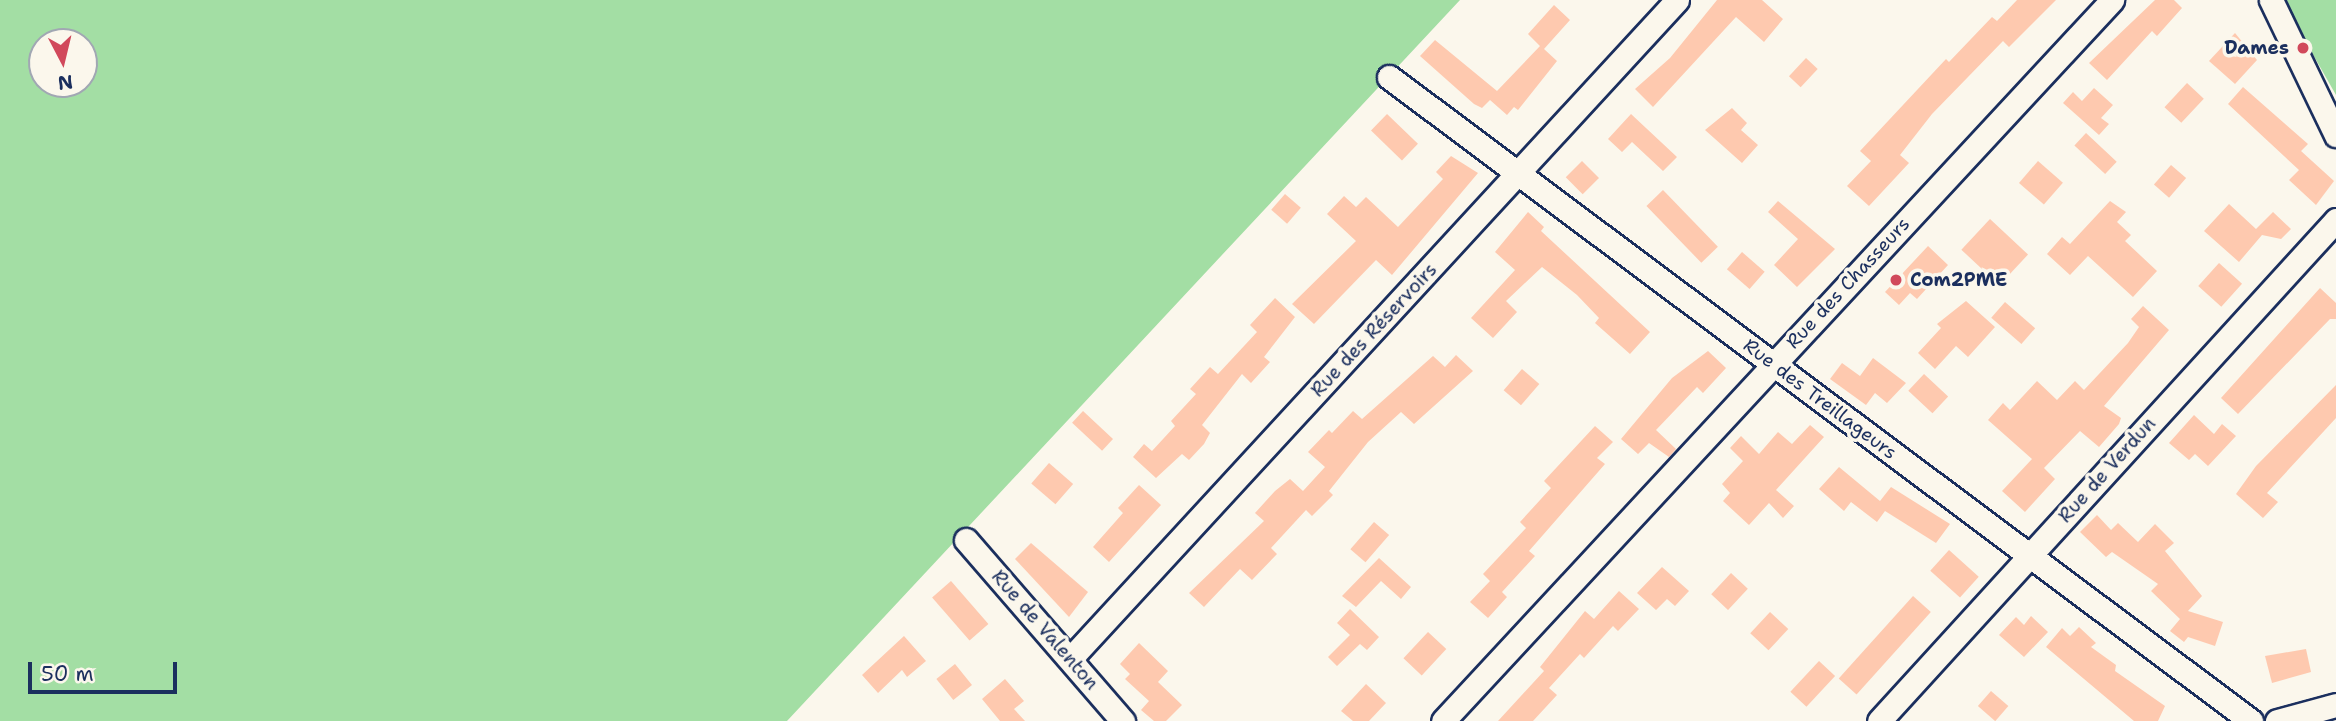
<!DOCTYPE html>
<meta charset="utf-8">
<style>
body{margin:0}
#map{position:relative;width:2336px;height:721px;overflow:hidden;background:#fbf7ec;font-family:"Shantell Sans",sans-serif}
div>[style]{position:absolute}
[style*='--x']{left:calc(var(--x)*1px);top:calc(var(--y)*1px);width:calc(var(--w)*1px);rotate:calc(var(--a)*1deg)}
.green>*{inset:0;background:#a3dea4}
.building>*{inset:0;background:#fec9af;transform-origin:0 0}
.roads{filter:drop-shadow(2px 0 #1b2f5e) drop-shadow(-2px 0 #1b2f5e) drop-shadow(0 2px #1b2f5e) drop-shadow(0 -2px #1b2f5e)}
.minor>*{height:23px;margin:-11.5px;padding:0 11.5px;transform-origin:11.5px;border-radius:11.5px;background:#fbf7ec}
.dots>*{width:19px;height:19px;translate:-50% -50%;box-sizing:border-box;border:4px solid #fbf7ec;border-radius:50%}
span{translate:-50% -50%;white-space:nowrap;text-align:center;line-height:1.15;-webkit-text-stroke:7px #fbf7ec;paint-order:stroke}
.poi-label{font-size:19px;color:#1b2f5e;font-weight:700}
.right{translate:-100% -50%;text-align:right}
.left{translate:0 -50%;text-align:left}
.street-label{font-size:19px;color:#1b2f5e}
.north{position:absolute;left:28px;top:28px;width:70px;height:70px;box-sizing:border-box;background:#fbf7ec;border:2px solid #a1a7b3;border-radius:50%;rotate:173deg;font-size:19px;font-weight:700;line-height:28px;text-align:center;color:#1b2f5e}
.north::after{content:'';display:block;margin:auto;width:24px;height:32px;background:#d1495b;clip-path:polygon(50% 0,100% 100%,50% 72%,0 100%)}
.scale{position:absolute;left:28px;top:662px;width:149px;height:32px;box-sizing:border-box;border:4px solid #1b2f5e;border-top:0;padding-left:9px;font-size:21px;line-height:24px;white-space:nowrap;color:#1b2f5e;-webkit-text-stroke:5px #fbf7ec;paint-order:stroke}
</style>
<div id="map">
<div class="green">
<i style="clip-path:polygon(evenodd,0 0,1460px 0,787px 721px,0 721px,0 0,42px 42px,84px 42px,84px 84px,42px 84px,42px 42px)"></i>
<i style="clip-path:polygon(2282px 0,2336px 0,2336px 95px)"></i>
</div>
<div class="building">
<i style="clip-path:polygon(1717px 0,1762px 0,1783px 19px,1764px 42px,1736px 17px,1653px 107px,1635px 89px,1670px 58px)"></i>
<i style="clip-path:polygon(2017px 0,2056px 0,2009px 47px,2003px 41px,1932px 114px,1900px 155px,1909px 163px,1869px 206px,1847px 186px,1871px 161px,1860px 151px,1946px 59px,1949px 62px,1992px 17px,1997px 21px)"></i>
<i style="clip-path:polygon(2155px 0,2174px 0,2182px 8px,2157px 36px,2152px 31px,2107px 80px,2089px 63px)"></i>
<i style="clip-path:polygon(1554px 5px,1570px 20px,1544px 49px,1557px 61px,1518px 110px,1514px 107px,1507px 115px,1490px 100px,1482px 108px,1474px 104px,1420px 56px,1435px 40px,1497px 91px,1540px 46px,1528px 34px)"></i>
<i style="clip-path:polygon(2235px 33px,2257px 60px,2235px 84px,2209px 61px)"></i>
<i style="left:1806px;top:58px;width:16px;height:25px;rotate:43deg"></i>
<i style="left:2187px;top:83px;width:23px;height:33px;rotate:43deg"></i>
<i style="clip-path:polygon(2243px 87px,2308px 144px,2301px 151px,2334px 181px,2316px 205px,2289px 180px,2299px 170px,2228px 104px)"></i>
<i style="clip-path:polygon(2094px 88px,2113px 105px,2101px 118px,2109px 124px,2099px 135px,2063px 103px,2073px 92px,2082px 101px)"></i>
<i style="clip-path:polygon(1732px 108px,1747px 123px,1741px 130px,1758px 145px,1742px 163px,1705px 130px)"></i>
<i style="left:1387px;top:114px;width:43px;height:23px;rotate:44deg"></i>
<i style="clip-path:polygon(1631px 114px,1677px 157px,1663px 171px,1632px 142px,1622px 152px,1608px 139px)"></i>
<i style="left:2086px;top:133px;width:42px;height:17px;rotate:43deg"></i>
<i style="clip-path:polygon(1451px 156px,1478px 173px,1392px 275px,1376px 260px,1314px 324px,1292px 304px,1356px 241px,1327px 214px,1344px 196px,1356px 207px,1366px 197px,1398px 227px,1443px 179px,1436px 172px)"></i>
<i style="left:1582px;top:161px;width:24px;height:23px;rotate:45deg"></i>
<i style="left:2038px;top:161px;width:33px;height:29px;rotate:41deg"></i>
<i style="left:2171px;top:165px;width:20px;height:26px;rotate:41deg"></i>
<i style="left:1663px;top:190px;width:79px;height:23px;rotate:46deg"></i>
<i style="left:1285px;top:194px;width:21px;height:21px;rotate:41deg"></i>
<i style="clip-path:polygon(1778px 201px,1835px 249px,1797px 287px,1774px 265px,1798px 239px,1768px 212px)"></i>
<i style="clip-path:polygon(2110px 201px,2126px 212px,2117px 222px,2131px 235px,2125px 241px,2157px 271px,2133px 297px,2088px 256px,2070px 275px,2047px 254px,2062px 237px,2070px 244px)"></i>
<i style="clip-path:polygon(2229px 204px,2256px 229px,2273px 212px,2291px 229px,2281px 239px,2262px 235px,2239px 262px,2204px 231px)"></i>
<i style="clip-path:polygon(1528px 212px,1544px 227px,1541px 231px,1650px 332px,1630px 354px,1595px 323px,1599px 318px,1577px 295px,1542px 267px,1506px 301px,1517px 312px,1493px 338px,1471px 318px,1515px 270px,1495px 252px)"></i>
<i style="left:1990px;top:219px;width:52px;height:42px;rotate:43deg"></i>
<i style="clip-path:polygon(1928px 246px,1948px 265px,1917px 299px,1910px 293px,1899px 305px,1885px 292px)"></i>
<i style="left:1742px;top:252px;width:30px;height:23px;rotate:41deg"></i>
<i style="left:2219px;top:263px;width:31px;height:31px;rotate:42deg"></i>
<i style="clip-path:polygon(2320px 288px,2336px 303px,2336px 319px,2330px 319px,2238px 414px,2221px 398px)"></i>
<i style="clip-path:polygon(1275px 298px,1295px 317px,1264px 357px,1270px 362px,1251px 383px,1242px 374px,1202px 425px,1210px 433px,1204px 444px,1189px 460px,1182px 454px,1156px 478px,1133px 457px,1144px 444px,1152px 451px,1175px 426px,1171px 421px,1196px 394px,1190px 389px,1210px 367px,1218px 374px,1257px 332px,1250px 325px)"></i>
<i style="clip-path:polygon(1966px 301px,1995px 327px,1968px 357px,1956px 346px,1935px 369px,1918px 353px,1941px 328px,1937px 324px)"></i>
<i style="left:2005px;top:302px;width:40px;height:21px;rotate:41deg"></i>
<i style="clip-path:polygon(2143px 306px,2169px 330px,2104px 406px,2121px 418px,2119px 424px,2099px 447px,2080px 431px,2044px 468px,2055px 479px,2025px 512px,2002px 491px,2032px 459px,1988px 420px,2003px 403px,2010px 410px,2037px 381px,2057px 400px,2075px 381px,2084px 390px,2128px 343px,2139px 327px,2131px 319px)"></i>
<i style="clip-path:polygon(1708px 351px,1726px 368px,1703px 393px,1697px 387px,1656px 430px,1676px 449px,1669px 457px,1649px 443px,1638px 454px,1621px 439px,1672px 378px)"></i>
<i style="clip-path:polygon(1456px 355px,1473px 371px,1414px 424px,1401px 412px,1368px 442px,1329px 491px,1333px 495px,1312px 516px,1306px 510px,1271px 548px,1277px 554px,1252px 580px,1240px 569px,1204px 607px,1189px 593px,1264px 521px,1255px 513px,1275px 491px,1290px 479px,1303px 491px,1325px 467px,1308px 452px,1329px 430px,1332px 433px,1353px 411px,1362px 419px,1433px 356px,1445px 367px)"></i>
<i style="clip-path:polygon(1873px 358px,1906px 383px,1887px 403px,1875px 393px,1866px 405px,1830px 379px,1842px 363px,1860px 376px)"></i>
<i style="left:1522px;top:369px;width:23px;height:28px;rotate:41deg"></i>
<i style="left:1924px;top:374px;width:33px;height:23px;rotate:43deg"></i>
<i style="clip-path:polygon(2336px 385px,2336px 418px,2267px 493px,2278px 502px,2263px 518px,2236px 494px,2256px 466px)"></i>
<i style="left:1083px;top:411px;width:41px;height:16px;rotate:43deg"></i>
<i style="clip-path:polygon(2194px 415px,2214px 434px,2222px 424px,2236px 436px,2208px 466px,2195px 454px,2189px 460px,2169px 443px)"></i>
<i style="clip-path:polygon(1810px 425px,1824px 437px,1776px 490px,1794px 506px,1783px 518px,1769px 503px,1749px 525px,1723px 501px,1730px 493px,1722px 484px,1743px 461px,1730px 448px,1741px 436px,1759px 454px,1778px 432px,1792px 444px)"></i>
<i style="clip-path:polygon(1595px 426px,1613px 442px,1597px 458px,1605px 464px,1529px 551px,1535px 556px,1502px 592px,1507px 597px,1488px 618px,1470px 602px,1490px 581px,1483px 574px,1526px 528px,1520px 522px,1551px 488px,1544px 481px)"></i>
<i style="left:1049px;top:463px;width:32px;height:27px;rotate:41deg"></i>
<i style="clip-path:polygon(1839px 467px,1880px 501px,1891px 487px,1950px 524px,1936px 543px,1885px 511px,1877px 522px,1851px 502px,1844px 511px,1819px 489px)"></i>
<i style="clip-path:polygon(1139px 485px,1161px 505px,1109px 562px,1093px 547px,1123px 513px,1118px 508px)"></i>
<i style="clip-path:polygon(2097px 515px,2111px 530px,2118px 523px,2138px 542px,2155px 524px,2174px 543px,2165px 551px,2202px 596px,2188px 611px,2223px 622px,2215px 646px,2188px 637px,2184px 642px,2170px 631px,2180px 619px,2151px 591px,2158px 584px,2112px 552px,2106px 557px,2080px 532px)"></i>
<i style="left:1374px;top:522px;width:20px;height:36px;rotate:41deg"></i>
<i style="clip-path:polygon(1031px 543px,1088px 592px,1069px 617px,1015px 559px)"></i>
<i style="left:1949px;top:550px;width:40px;height:28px;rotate:42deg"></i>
<i style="clip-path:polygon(1379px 558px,1411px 587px,1401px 599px,1381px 581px,1356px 607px,1342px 596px)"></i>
<i style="clip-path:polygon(1662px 567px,1689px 591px,1675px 606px,1667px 599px,1656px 610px,1637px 593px)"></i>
<i style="left:1731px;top:573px;width:23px;height:29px;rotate:43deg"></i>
<i style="left:951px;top:581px;width:57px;height:25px;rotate:49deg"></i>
<i style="clip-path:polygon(1619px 591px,1639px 609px,1618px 631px,1613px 626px,1584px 658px,1580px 654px,1549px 688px,1557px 695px,1533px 721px,1498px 721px,1544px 671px,1540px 667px,1585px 611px,1594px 619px)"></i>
<i style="left:1913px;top:596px;width:24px;height:111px;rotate:42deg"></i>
<i style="clip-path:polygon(1350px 609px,1379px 637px,1367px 650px,1360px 644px,1337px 666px,1328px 657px,1350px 635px,1337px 623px)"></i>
<i style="left:1770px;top:612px;width:25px;height:29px;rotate:43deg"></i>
<i style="clip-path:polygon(2031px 616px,2048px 632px,2024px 657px,1999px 635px,2016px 617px,2024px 625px)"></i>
<i style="clip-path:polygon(2079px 627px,2096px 643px,2091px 647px,2116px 665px,2115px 671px,2165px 706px,2158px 721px,2134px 721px,2046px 647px,2062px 628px,2070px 636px)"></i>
<i style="left:1428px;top:632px;width:25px;height:36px;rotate:43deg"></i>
<i style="clip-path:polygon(904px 636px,926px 661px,907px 677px,902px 670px,878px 693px,862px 675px)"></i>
<i style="clip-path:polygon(1139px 643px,1168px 671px,1158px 682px,1182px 705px,1166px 721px,1154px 721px,1141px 710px,1149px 701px,1125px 679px,1130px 674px,1120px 664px)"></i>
<i style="clip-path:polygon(2306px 649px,2311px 672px,2272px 683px,2265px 656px)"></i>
<i style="left:1819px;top:661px;width:22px;height:42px;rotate:43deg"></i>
<i style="left:955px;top:664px;width:27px;height:24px;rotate:51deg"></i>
<i style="clip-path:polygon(1005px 679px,1024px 701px,1014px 709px,1025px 721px,1000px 721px,982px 699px)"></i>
<i style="clip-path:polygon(1366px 684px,1386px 703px,1369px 721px,1353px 721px,1341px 711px)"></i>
<i style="left:1991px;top:691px;width:23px;height:20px;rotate:41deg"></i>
</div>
<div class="roads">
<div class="minor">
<i style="--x:2271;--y:0;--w:150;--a:64.3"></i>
<i style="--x:1389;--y:77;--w:1076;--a:36.76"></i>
<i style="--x:966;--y:540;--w:240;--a:49.1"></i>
<i style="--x:1070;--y:659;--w:896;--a:-47.35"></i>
<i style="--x:1443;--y:721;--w:984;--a:-47.14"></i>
<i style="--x:1879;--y:721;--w:678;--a:-47.63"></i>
<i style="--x:2277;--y:721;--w:61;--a:-15.2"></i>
</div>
</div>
<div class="dots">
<i style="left:2303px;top:48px;background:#d1495b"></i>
<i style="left:1896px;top:280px;background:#d1495b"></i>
</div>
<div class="poi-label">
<span class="right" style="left:2289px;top:48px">Dames</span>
<span class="left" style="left:1910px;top:280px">Com2PME</span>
</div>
<div class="street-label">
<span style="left:1848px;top:283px;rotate:-47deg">Rue des Chasseurs</span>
<span style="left:1374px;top:330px;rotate:-47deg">Rue des Réservoirs</span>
<span style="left:1820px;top:399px;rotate:37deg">Rue des Treillageurs</span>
<span style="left:2107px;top:470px;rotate:-48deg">Rue de Verdun</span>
<span style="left:1045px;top:630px;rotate:49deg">Rue de Valenton</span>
</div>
<div class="north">N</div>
<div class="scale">50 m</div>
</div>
